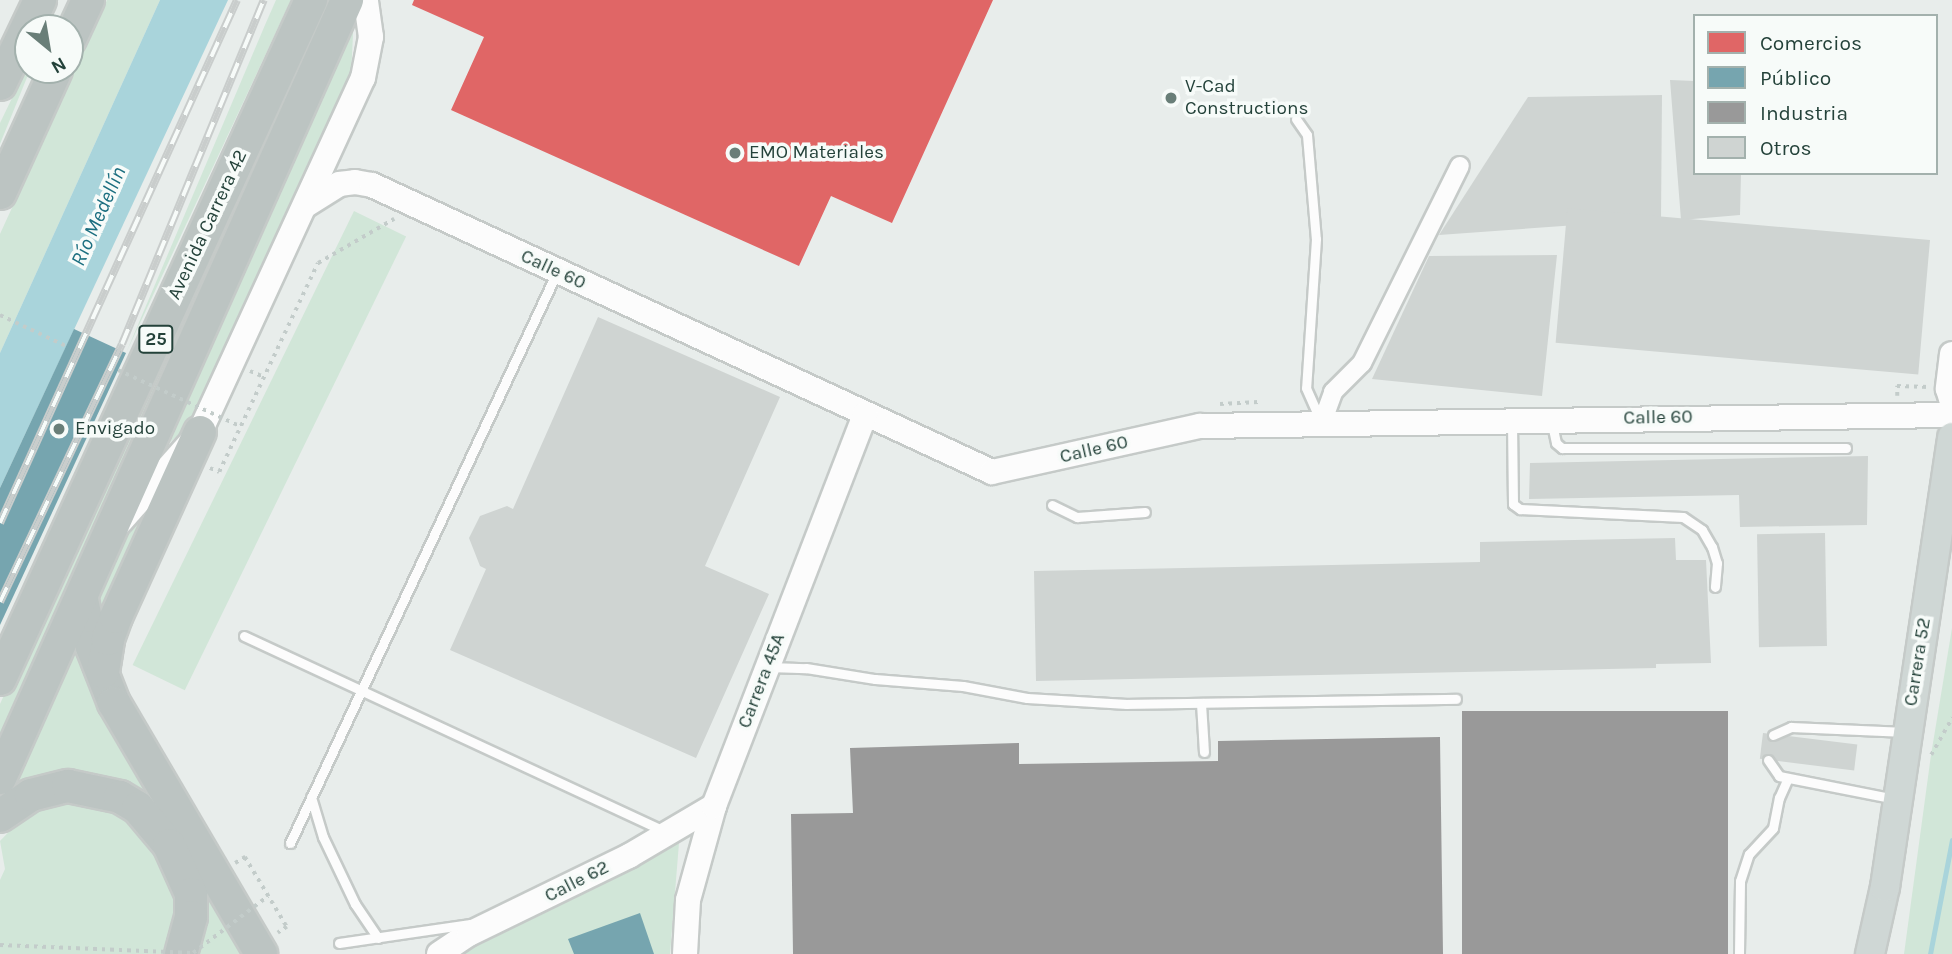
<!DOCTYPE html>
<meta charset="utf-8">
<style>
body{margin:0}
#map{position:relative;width:1952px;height:954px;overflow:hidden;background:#e8edeb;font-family:Karla,sans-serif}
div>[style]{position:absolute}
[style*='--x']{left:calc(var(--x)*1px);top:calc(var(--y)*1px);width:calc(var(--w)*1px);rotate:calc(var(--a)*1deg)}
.green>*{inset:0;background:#d1e6d8;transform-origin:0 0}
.water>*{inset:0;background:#a9d4db}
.shops>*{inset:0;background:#e06666}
.public>*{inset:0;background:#76a5af}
.industry>*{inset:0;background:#999;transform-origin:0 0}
.stream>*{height:5px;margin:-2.5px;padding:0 2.5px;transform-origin:2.5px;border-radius:2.5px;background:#a9d4db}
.building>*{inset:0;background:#cfd4d2;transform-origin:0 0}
.path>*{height:3.5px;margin-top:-1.75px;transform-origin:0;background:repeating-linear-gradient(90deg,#c3ccca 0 3.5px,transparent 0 8.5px)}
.roads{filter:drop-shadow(2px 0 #c5cac8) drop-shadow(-2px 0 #c5cac8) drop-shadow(0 2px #c5cac8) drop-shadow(0 -2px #c5cac8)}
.lane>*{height:9px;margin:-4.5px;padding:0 4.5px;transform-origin:4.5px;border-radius:4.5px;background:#fcfcfc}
.street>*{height:18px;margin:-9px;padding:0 9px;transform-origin:9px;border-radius:9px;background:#fcfcfc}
.secondary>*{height:24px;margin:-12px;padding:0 12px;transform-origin:12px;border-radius:12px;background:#fcfcfc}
.primary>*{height:28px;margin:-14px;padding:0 14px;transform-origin:14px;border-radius:14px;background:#cfd7d5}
.highway>*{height:32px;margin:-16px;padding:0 16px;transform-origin:16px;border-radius:16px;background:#bcc4c2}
.rail>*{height:8px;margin-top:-4px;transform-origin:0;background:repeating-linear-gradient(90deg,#f7fbf9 0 16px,#c9cdcc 0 32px);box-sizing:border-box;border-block:2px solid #c9cdcc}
.path-bridge>*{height:3.5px;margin-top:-1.75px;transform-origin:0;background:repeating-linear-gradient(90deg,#c3ccca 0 3.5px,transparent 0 8.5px)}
.dots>*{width:19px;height:19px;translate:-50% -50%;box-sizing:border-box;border:4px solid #f7fbf9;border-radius:50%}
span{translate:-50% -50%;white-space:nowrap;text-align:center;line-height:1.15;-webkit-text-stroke:7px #f7fbf9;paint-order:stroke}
.shield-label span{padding:2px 5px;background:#f7fbf9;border:2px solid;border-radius:5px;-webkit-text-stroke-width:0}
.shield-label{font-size:18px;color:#24423a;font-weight:700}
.poi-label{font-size:19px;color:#24423a}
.left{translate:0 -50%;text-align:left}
.street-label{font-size:19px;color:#24423a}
.water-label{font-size:21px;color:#1c6f80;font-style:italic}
.legend{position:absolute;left:1693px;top:14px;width:245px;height:161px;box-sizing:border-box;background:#f7fbf9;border:2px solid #a3b1ad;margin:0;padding:9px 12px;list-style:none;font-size:21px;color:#24423a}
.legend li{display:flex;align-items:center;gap:14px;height:35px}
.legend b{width:35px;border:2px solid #a3b1ad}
.north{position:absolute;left:14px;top:14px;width:70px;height:70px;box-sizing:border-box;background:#f7fbf9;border:2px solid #a3b1ad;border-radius:50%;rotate:150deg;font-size:19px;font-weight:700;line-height:28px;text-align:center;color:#24423a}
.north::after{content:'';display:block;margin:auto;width:24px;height:32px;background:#697e78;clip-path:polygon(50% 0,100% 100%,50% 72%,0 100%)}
</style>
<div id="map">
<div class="green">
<i style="clip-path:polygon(107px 0,160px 0,0 353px,0 234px)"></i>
<i style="clip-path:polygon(276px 0,291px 0,126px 353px,265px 25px)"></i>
<i style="clip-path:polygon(327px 0,332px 0,0 748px,0 704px,279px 90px)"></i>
<i style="clip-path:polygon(354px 12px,351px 77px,191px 423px,165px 447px)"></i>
<i style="clip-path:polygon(28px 65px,30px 70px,0 144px,0 123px)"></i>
<i style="left:354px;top:211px;width:58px;height:505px;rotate:26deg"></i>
<i style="clip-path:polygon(158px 496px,102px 622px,99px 600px,128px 530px)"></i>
<i style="clip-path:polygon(1952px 628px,1952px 954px,1904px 954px,1931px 755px)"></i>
<i style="clip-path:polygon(77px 649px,250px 954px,194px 954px,158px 809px,111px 778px,71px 772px,10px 792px)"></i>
<i style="clip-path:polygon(65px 797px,123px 810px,148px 832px,178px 899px,168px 954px,0 954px,0 880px,5px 869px,0 841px,27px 813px)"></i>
<i style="clip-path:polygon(679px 843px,670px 954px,461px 954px)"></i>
</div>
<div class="water">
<i style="clip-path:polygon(160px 0,228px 0,0 488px,0 353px)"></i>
</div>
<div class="shops">
<i style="clip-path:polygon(414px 0,993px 0,892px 223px,831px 196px,799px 266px,451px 110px,484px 37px,412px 5px)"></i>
</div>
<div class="public">
<i style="clip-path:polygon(74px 329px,126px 353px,0 625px,0 488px)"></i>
<i style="clip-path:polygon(640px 913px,654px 954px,574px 954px,568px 939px)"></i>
</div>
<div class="industry">
<i style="left:1728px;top:711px;width:243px;height:266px;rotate:90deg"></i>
<i style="clip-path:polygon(1440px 737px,1443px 954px,793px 954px,791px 814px,853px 813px,850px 748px,1019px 743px,1019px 764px,1218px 761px,1218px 741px)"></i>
</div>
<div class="stream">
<i style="--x:1930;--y:954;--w:116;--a:-79.1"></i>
</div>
<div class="building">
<i style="clip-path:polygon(1670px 80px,1695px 81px,1695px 173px,1741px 173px,1740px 215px,1681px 220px)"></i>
<i style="clip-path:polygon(1662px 95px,1661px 219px,1439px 235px,1528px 97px)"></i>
<i style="left:1930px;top:240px;width:135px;height:364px;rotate:95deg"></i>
<i style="clip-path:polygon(1557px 255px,1542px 396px,1372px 379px,1429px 256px)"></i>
<i style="clip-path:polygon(598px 317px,780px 397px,705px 566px,769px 594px,696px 758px,450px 650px,486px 569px,480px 566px,469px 538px,480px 516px,507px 506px,513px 509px)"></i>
<i style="clip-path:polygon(1868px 456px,1867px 525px,1740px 527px,1739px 495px,1529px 499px,1530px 463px)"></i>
<i style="left:1825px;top:533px;width:113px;height:68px;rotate:89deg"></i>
<i style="clip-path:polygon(1675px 538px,1676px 560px,1706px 560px,1711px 663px,1656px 664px,1656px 668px,1036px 681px,1034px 571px,1480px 562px,1480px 542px)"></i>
<i style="left:1763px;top:733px;width:95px;height:26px;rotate:7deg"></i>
</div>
<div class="path">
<i style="--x:0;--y:315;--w:73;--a:25.2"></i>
<i style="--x:250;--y:371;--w:15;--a:23"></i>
<i style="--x:1897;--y:396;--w:10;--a:-90"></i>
<i style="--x:1897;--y:386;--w:32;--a:2"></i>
<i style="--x:1220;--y:404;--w:38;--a:-3"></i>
<i style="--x:210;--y:468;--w:10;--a:24"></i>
<i style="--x:219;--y:472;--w:231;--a:-64.7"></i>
<i style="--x:318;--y:263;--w:88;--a:-30.1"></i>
<i style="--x:1931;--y:755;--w:43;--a:-60.4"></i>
<i style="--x:235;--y:863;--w:12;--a:-31"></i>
<i style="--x:245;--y:857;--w:82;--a:59"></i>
<i style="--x:287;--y:927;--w:11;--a:146"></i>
</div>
<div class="roads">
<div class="lane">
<i style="--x:1296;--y:119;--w:19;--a:55"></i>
<i style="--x:1307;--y:135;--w:104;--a:85.1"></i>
<i style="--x:1316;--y:239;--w:149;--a:93.8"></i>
<i style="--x:1306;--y:388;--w:36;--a:66"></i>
<i style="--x:1512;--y:422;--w:82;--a:89.3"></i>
<i style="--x:1513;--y:504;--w:9;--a:36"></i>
<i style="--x:1520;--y:509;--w:163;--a:2.8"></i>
<i style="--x:1683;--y:517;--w:23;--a:34"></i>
<i style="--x:1702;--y:530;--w:20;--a:60"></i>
<i style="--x:1712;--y:547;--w:17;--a:73"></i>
<i style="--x:1717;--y:563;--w:24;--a:95"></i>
<i style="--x:1552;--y:424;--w:19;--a:78"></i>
<i style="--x:1556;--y:443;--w:8;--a:40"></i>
<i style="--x:1562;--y:448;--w:284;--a:0"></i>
<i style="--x:1052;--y:505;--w:28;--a:26"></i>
<i style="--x:1077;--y:517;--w:68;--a:-4.2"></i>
<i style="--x:244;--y:636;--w:464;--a:24.9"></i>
<i style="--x:769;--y:667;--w:37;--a:2"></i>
<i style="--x:806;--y:668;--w:70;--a:9.1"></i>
<i style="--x:875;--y:679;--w:88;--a:4.5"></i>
<i style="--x:963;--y:686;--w:65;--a:10.6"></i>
<i style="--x:1027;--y:698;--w:100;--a:3.4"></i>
<i style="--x:1127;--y:704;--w:329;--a:-0.9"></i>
<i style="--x:1201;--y:703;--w:49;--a:86.5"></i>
<i style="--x:1773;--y:735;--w:20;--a:-24"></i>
<i style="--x:1791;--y:727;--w:115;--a:2.5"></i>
<i style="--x:1768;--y:760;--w:19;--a:55"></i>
<i style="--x:1779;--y:776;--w:118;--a:11.2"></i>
<i style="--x:311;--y:797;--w:42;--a:73.3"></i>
<i style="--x:323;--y:837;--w:74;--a:64.5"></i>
<i style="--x:355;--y:904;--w:41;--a:55.9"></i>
<i style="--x:290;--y:843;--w:628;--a:-64.94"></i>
<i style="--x:339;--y:943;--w:131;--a:-8.3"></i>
<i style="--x:1739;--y:954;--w:73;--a:-89.2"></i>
<i style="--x:1740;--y:881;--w:28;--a:-72"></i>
<i style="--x:1749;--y:854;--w:35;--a:-47"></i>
<i style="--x:1773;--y:828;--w:31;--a:-79"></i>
<i style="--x:1779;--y:798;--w:22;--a:-66"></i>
</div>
<div class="street">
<i style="--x:1322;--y:423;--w:33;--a:-70"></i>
<i style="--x:1333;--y:392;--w:41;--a:-45"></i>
<i style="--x:1362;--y:363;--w:220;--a:-63.6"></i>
</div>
<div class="secondary">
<i style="--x:306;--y:205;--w:39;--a:-32"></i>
<i style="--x:339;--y:184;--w:16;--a:-7"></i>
<i style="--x:355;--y:182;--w:17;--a:10"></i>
<i style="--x:372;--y:185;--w:683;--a:24.84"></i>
<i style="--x:992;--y:472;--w:213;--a:-12.5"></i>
<i style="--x:1200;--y:426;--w:752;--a:-0.84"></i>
<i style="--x:1952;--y:354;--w:35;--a:97"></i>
<i style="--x:1948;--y:389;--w:14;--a:73"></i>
<i style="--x:121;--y:521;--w:119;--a:-48.4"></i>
<i style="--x:200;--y:432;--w:390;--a:-65.3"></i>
<i style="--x:363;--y:78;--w:42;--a:-79"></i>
<i style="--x:371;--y:37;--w:37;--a:-98"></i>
<i style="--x:439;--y:954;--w:36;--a:-34"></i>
<i style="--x:469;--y:934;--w:178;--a:-26"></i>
<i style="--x:629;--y:856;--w:99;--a:-30.5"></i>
<i style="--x:685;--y:954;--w:54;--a:-86.8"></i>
<i style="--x:688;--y:900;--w:98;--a:-74.5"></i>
<i style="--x:714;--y:806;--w:420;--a:-68.9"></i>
</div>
<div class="primary">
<i style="--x:1870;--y:954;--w:69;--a:-77.4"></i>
<i style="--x:1885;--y:887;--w:455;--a:-81.5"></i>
</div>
<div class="highway">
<i style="--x:70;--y:39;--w:43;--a:-65.2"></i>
<i style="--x:0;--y:84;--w:93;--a:-64.5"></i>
<i style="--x:0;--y:193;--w:135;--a:-65.5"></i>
<i style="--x:82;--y:600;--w:48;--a:78"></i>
<i style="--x:92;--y:647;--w:60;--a:68.6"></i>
<i style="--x:114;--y:703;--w:291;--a:59.6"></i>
<i style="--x:103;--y:672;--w:33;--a:-81"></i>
<i style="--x:108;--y:639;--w:23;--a:-70"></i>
<i style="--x:116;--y:617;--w:203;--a:-65.6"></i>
<i style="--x:0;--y:679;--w:747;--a:-65.39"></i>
<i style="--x:0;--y:778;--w:852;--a:-65.96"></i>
<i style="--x:0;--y:816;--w:37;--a:-34"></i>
<i style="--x:31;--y:795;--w:38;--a:-14"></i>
<i style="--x:68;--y:786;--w:53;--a:11.9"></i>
<i style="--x:120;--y:797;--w:21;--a:31"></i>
<i style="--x:138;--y:808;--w:48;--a:50"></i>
<i style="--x:169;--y:845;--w:54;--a:65.8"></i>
<i style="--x:191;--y:894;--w:23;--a:90"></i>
<i style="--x:191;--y:917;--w:38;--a:105"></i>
</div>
</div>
<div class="rail">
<i style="--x:0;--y:523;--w:574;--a:-65.62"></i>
<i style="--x:0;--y:602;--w:285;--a:-64.7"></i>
<i style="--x:122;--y:344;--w:372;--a:-67.6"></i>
</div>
<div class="path-bridge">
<i style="--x:118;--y:370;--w:134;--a:24.7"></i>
<i style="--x:0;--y:945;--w:193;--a:2.4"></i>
<i style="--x:193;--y:953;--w:94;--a:-37.2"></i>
</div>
<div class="dots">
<i style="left:1171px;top:98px;background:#697e78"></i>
<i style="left:735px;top:153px;background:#697e78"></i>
<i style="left:59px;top:429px;background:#697e78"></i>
</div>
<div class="shield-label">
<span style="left:156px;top:339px">25</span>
</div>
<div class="poi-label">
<span class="left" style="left:1185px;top:98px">V-Cad<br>Constructions</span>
<span class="left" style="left:749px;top:153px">EMO Materiales</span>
<span class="left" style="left:75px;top:429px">Envigado</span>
</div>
<div class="street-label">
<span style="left:208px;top:225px;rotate:-65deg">Avenida Carrera 42</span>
<span style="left:553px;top:270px;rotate:25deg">Calle 60</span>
<span style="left:1658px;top:418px;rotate:-1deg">Calle 60</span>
<span style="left:1094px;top:450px;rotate:-13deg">Calle 60</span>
<span style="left:1918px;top:662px;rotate:-81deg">Carrera 52</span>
<span style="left:762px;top:681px;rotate:-69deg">Carrera 45A</span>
<span style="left:577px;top:882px;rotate:-27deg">Calle 62</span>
</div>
<div class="water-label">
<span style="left:98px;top:216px;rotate:-66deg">Río Medellín</span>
</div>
<ul class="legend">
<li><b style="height:19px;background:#e06666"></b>Comercios</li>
<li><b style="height:19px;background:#76a5af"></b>Público</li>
<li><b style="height:19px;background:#999"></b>Industria</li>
<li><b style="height:19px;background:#cfd4d2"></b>Otros</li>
</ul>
<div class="north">N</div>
</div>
